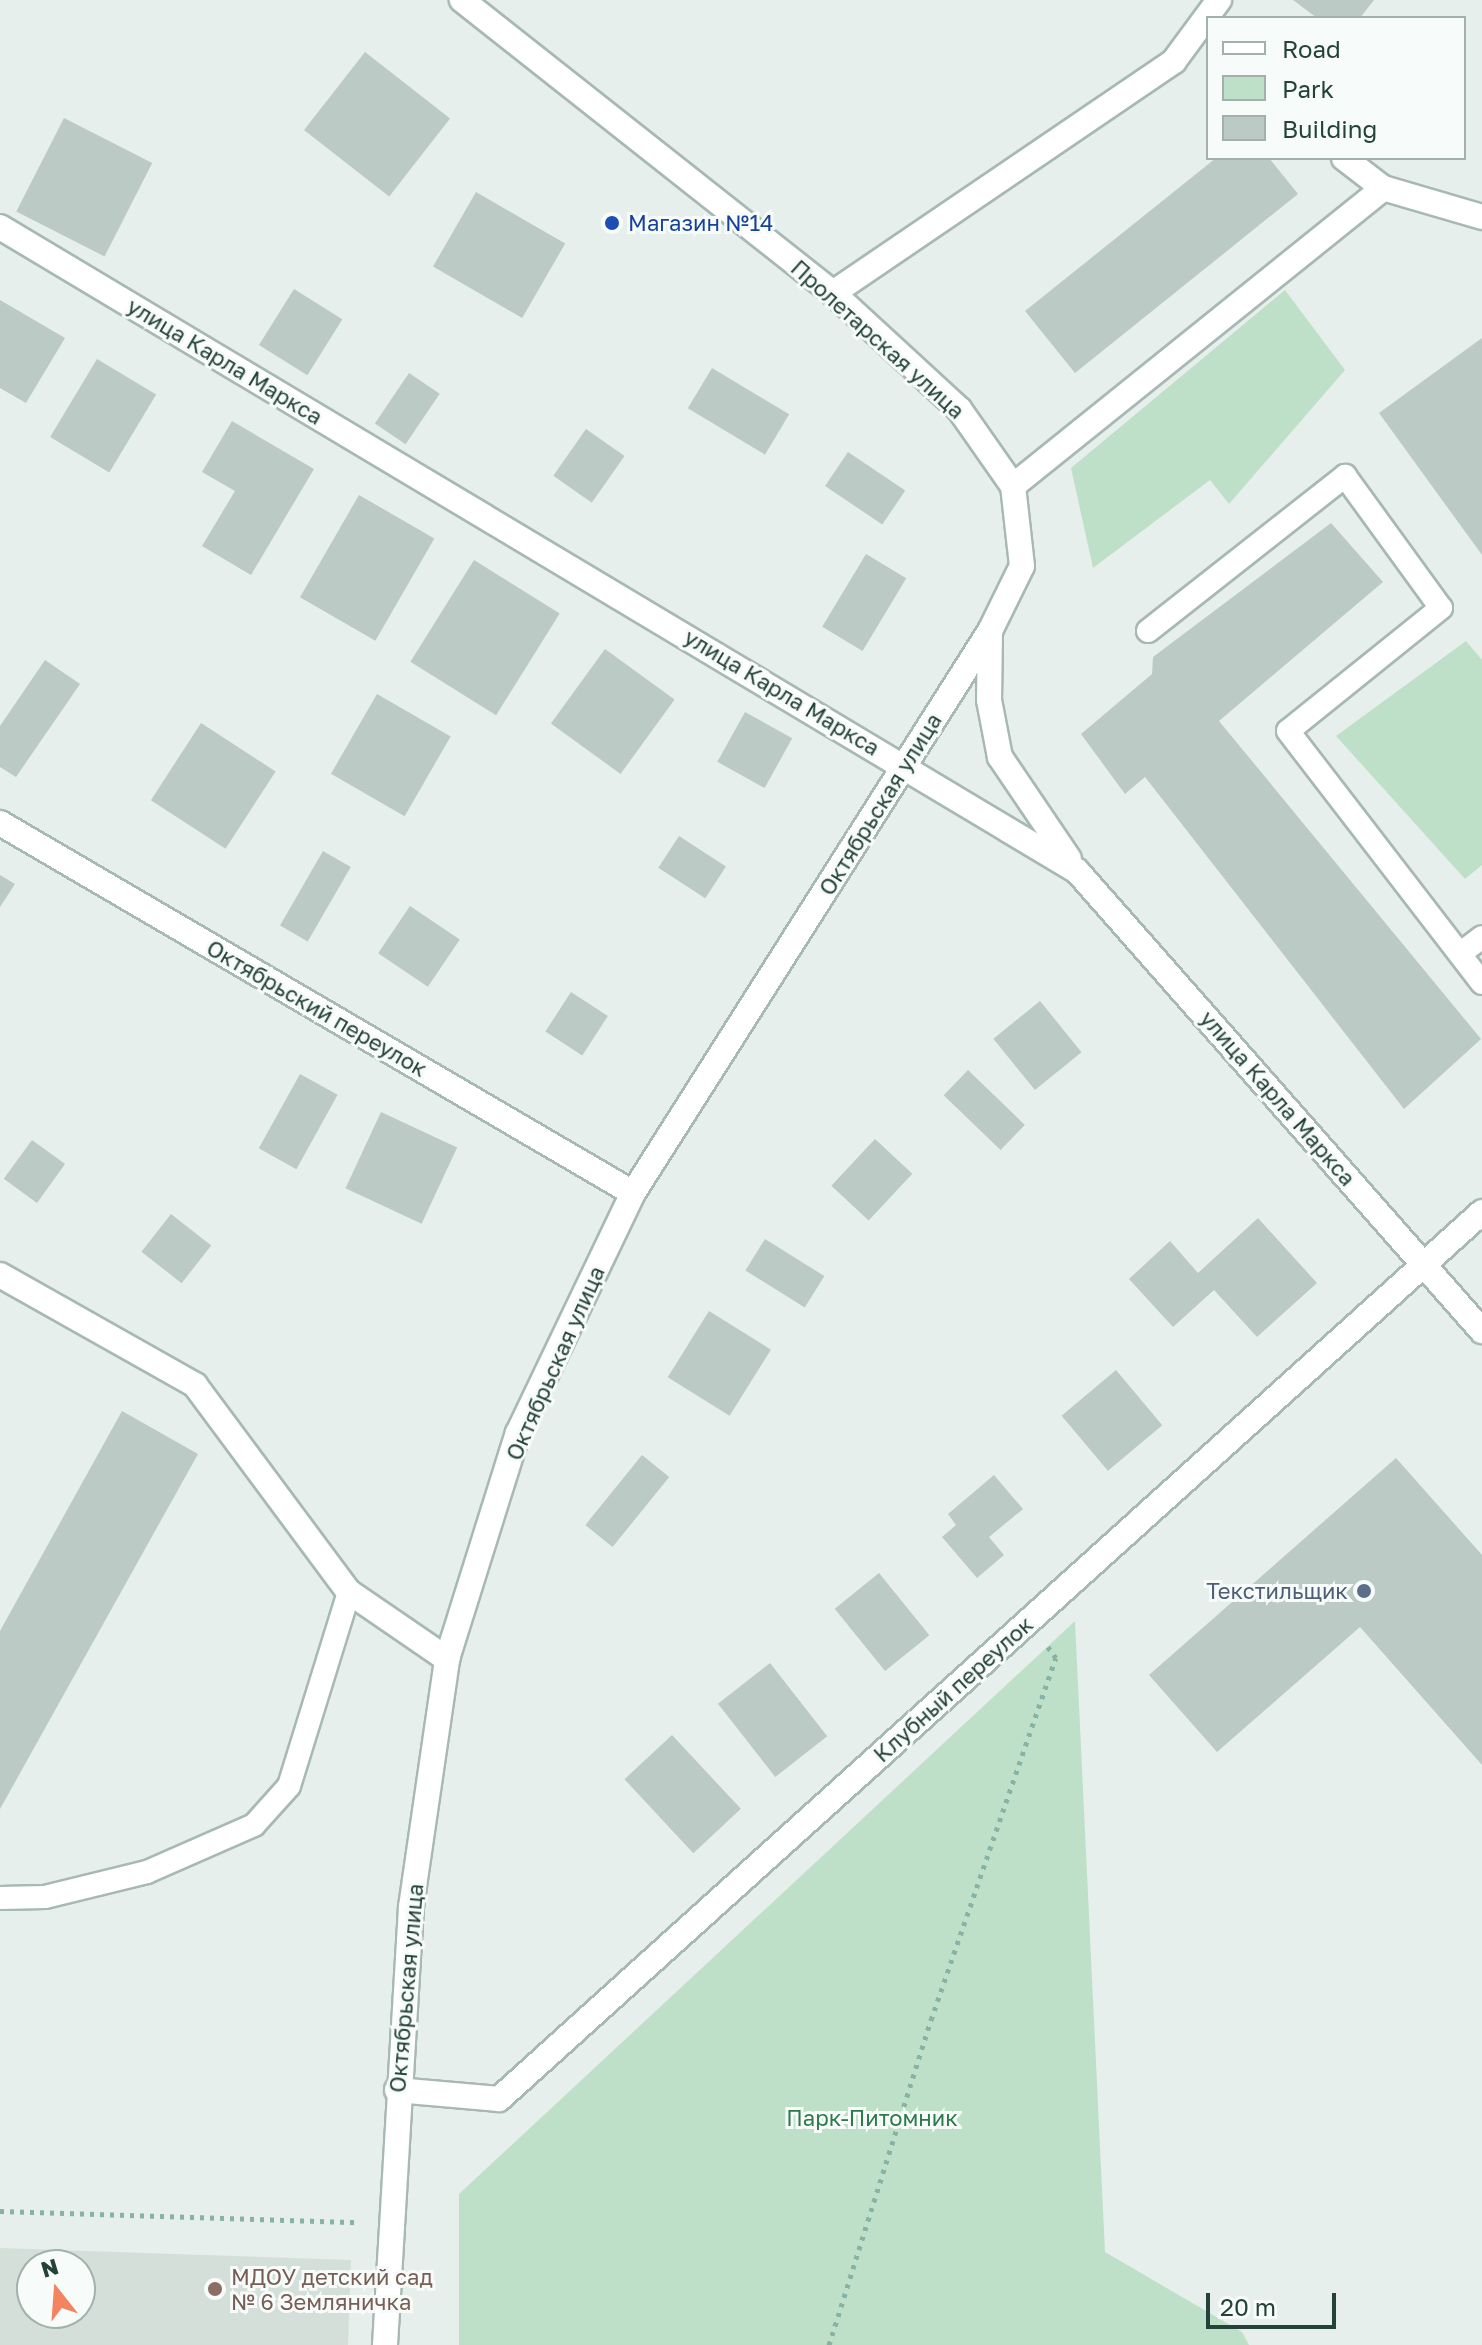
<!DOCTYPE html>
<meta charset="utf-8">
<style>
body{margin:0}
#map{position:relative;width:1482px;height:2345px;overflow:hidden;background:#e6efeb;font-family:"Golos Text",sans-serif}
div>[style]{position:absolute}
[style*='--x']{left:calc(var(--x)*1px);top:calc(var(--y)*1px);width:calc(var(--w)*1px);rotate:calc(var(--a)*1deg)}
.built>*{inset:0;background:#d4dfda}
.green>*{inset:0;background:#bfe0c8}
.building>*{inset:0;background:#bbcac4;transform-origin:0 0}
.path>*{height:5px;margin-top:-2.5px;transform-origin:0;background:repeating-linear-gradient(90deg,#86b3a5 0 4px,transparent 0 10px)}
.roads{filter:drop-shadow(2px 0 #a8b8b2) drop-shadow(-2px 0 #a8b8b2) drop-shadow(0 2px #a8b8b2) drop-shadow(0 -2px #a8b8b2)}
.lane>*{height:22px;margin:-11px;padding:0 11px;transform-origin:11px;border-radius:11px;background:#fff}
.street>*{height:24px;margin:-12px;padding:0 12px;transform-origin:12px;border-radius:12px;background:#fff}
.secondary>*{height:24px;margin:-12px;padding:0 12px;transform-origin:12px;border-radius:12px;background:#fff}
.dots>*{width:22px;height:22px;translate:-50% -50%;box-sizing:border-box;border:4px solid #f7fbf9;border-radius:50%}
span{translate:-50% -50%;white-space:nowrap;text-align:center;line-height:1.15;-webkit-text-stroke:6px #f7fbf9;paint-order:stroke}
.transit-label{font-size:22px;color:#164399}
.left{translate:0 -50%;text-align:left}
.street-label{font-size:22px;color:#24423a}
.service-label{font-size:22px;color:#4e5e75}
.right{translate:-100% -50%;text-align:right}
.park-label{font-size:22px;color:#2d7a4b}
.education-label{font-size:22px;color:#785e54}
.legend{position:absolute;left:1206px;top:16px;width:260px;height:144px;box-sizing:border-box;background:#f7fbf9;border:2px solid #a3b1ad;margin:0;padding:10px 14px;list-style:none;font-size:24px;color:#24423a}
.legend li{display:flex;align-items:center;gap:16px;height:40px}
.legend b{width:40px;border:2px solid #a3b1ad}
.north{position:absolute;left:16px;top:2249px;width:80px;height:80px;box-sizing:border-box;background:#f7fbf9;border:2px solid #a3b1ad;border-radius:50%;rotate:343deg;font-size:22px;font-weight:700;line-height:32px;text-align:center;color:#24423a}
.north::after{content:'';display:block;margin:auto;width:28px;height:36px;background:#f4845f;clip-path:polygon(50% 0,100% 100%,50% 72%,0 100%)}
.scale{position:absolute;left:1206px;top:2293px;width:130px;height:36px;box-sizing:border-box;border:4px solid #24423a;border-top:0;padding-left:10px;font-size:24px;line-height:28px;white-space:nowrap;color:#24423a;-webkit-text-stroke:6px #f7fbf9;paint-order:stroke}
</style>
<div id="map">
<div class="built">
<i style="clip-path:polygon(evenodd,0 2248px,351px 2260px,348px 2345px,0 2345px,0 2248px,32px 2265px,80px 2265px,80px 2313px,32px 2313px,32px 2265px)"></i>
</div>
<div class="green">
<i style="clip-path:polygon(1285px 290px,1345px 370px,1229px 504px,1210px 480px,1093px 568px,1071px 468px)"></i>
<i style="clip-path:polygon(1466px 641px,1482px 660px,1482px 865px,1465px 879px,1336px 736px)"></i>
<i style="clip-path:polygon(1075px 1621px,1105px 2252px,1242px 2332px,1249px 2345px,459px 2345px,459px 2194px)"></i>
</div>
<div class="building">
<i style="clip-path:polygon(1293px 0,1374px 0,1360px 18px,1317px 18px)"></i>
<i style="left:365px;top:52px;width:108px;height:99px;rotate:38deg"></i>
<i style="left:64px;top:118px;width:99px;height:105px;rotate:27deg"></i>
<i style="clip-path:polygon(1216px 158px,1269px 158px,1298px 194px,1075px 373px,1025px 311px)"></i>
<i style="left:476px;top:192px;width:103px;height:86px;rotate:30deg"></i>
<i style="left:294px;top:289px;width:57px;height:66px;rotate:32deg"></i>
<i style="clip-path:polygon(0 300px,65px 338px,26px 403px,0 388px)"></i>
<i style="clip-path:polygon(1482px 338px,1482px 555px,1379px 413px)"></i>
<i style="left:97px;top:359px;width:69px;height:91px;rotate:31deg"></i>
<i style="left:712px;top:368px;width:90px;height:47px;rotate:31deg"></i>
<i style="left:409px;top:373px;width:37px;height:61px;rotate:34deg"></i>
<i style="clip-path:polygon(232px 421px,314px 469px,251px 575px,202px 546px,235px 491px,202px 472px)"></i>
<i style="left:586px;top:429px;width:47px;height:57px;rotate:35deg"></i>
<i style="left:848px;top:452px;width:69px;height:41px;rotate:34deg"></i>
<i style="left:359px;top:495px;width:87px;height:118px;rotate:30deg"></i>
<i style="clip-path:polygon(1331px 523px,1383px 582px,1219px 721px,1481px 1039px,1404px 1109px,1145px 777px,1125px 794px,1081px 734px,1152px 674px,1153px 657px)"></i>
<i style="left:866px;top:554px;width:47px;height:85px;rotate:31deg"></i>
<i style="left:474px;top:560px;width:101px;height:120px;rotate:32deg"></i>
<i style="left:605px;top:649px;width:86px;height:92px;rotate:36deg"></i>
<i style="clip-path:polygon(45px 660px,80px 684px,16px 777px,0 767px,0 726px)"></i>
<i style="left:377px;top:694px;width:85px;height:92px;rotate:30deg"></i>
<i style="left:745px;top:712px;width:54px;height:57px;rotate:29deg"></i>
<i style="left:201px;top:723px;width:89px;height:92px;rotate:33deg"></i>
<i style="left:679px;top:836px;width:56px;height:38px;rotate:33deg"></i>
<i style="left:323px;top:851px;width:32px;height:86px;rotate:30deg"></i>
<i style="clip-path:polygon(0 875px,15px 884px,0 907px)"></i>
<i style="left:410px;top:906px;width:60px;height:57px;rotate:34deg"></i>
<i style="left:571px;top:992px;width:44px;height:47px;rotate:33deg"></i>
<i style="left:1040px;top:1001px;width:66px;height:60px;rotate:51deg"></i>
<i style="left:968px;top:1070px;width:79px;height:35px;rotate:44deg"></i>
<i style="left:300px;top:1074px;width:43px;height:85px;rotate:29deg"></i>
<i style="left:381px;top:1112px;width:84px;height:84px;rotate:25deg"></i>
<i style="left:875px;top:1139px;width:51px;height:64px;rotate:43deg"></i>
<i style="left:32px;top:1140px;width:41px;height:48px;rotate:36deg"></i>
<i style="left:171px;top:1214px;width:51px;height:48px;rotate:38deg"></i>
<i style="clip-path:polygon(1258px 1218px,1317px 1283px,1257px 1337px,1214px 1290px,1173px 1327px,1129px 1279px,1170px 1241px,1198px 1273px)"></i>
<i style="left:765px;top:1239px;width:70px;height:37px;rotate:32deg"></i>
<i style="left:709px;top:1311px;width:73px;height:78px;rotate:32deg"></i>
<i style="left:1116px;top:1370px;width:72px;height:71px;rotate:50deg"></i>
<i style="clip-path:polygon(122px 1411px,198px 1454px,0 1809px,0 1631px)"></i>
<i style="left:642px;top:1455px;width:35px;height:90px;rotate:39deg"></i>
<i style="clip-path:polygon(1396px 1458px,1482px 1555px,1482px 1765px,1360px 1627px,1217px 1752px,1149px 1675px)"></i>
<i style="clip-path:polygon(994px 1475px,1023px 1509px,989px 1537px,1004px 1555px,977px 1578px,942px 1537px,956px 1525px,948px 1514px)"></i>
<i style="left:879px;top:1573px;width:80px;height:57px;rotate:51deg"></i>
<i style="left:770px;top:1663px;width:93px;height:66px;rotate:52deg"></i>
<i style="left:672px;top:1735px;width:101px;height:65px;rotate:47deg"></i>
</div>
<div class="path">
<i style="--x:0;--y:2211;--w:358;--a:1.8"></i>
<i style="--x:829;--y:2345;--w:341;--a:-72.6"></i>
<i style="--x:931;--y:2020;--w:383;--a:-71"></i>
<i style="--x:1056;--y:1658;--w:14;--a:-126"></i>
</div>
<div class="roads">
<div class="lane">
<i style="--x:1148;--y:631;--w:251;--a:-38.2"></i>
<i style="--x:1345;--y:476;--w:163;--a:54"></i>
<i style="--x:1441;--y:608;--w:196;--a:141.2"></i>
<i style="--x:1288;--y:731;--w:318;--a:52.4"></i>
<i style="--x:1461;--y:953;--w:26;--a:-37"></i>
<i style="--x:0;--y:1898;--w:45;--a:-1.3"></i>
<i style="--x:45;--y:1897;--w:105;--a:-13.8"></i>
<i style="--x:147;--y:1872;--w:117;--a:-23.7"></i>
<i style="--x:254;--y:1825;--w:52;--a:-48.1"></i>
<i style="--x:289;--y:1786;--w:203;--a:-72.8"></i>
</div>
<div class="street">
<i style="--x:1344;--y:158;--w:49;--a:37.6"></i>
<i style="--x:0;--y:227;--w:1255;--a:30.88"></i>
<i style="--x:1077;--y:871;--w:613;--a:48.64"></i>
<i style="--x:833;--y:293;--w:412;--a:-34.2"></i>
<i style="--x:1174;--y:61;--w:76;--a:-53.6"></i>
<i style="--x:1013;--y:486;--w:475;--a:-38.8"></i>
<i style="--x:1383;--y:188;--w:103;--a:16.3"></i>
<i style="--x:990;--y:631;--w:69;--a:90.8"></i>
<i style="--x:989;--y:700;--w:58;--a:79.1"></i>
<i style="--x:1000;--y:757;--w:123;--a:55.9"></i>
<i style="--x:0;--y:823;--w:733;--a:30.31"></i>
<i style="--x:0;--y:1275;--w:224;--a:29.4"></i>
<i style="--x:195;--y:1385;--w:258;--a:53.4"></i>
<i style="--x:349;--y:1592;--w:119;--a:34.4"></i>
<i style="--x:397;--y:2090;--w:102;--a:5"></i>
<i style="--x:499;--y:2099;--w:1324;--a:-42.06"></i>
</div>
<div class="secondary">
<i style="--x:385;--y:2345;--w:439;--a:-86.6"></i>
<i style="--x:411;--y:1907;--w:251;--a:-81.7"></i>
<i style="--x:447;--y:1659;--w:237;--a:-72.6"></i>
<i style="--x:518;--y:1433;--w:266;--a:-64.4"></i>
<i style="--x:633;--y:1193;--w:666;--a:-57.58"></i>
<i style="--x:990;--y:631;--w:72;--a:-63.8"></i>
<i style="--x:1022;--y:566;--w:81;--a:-96.4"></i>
<i style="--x:1013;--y:486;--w:94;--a:-125"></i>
<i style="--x:959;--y:409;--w:171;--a:-137.4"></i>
<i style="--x:833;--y:293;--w:473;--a:-141.7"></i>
</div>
</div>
<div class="dots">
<i style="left:612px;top:223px;background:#1a4fb4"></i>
<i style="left:1364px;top:1591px;background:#5c6f8a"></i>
<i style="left:215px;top:2289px;background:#8d6e63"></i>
</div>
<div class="transit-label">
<span class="left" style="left:628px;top:223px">Магазин №14</span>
</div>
<div class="street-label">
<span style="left:878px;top:339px;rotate:42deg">Пролетарская улица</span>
<span style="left:225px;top:361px;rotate:31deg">улица Карла Маркса</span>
<span style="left:782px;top:692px;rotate:31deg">улица Карла Маркса</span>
<span style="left:880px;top:804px;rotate:-58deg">Октябрьская улица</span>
<span style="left:317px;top:1008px;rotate:30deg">Октябрьский переулок</span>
<span style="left:1278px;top:1098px;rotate:49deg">улица Карла Маркса</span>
<span style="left:555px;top:1363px;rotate:-66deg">Октябрьская улица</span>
<span style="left:953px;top:1689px;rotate:-42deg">Клубный переулок</span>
<span style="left:406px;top:1988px;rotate:-85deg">Октябрьская улица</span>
</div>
<div class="service-label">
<span class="right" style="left:1348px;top:1591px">Текстильщик</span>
</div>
<div class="park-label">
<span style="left:872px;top:2118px">Парк-Питомник</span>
</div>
<div class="education-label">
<span class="left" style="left:231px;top:2289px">МДОУ детский сад<br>№ 6 Земляничка</span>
</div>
<ul class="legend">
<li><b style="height:10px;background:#fff"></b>Road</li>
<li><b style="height:22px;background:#bfe0c8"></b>Park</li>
<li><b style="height:22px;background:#bbcac4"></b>Building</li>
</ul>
<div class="north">N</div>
<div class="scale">20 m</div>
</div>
